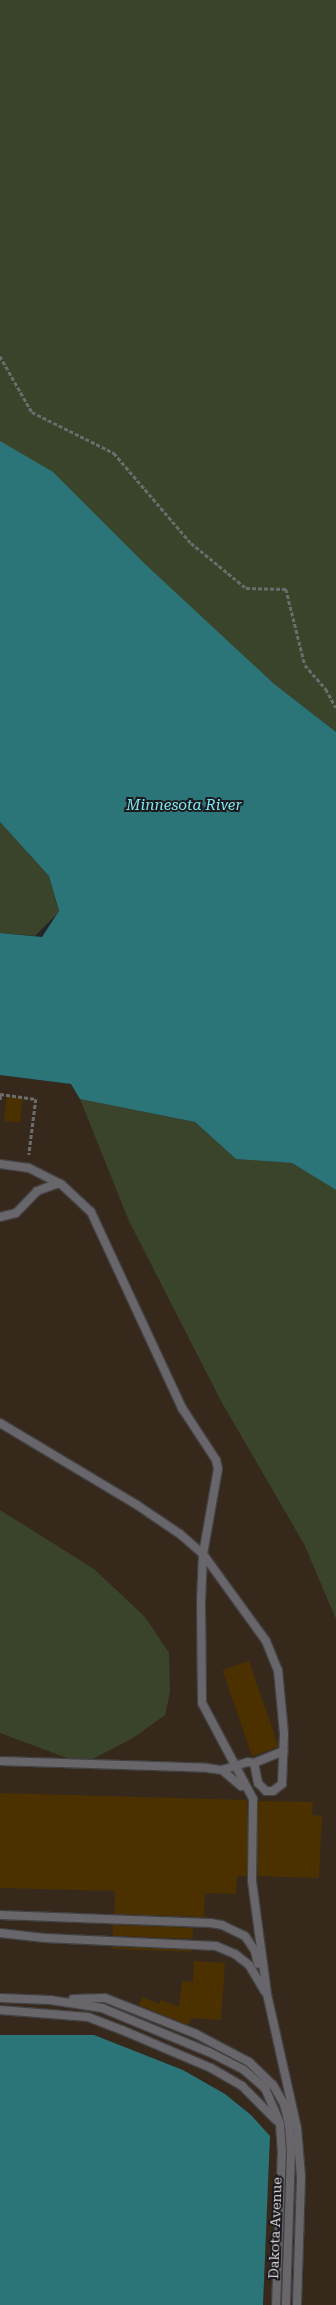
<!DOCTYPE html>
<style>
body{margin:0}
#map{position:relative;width:336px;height:2305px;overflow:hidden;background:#262427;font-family:"Roboto Serif",serif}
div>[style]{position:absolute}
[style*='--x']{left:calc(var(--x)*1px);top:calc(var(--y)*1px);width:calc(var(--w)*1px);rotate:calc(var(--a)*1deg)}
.industrial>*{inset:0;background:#36291c}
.green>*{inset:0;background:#3a442b}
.water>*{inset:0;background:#2b7579}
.building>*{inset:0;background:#4b3100;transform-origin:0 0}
.path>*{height:2.5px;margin-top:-1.25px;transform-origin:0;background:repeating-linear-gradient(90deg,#6c6b6d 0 4px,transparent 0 6px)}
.roads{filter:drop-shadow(1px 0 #424143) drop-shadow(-1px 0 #424143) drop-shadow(0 1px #424143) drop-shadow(0 -1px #424143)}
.lane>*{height:8px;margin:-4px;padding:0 4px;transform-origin:4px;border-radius:4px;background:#68666a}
span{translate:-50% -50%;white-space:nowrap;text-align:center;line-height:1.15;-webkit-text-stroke:4px #1c1a1e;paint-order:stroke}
.street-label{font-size:14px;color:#d5d4d6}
.water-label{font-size:15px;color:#7debf2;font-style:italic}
</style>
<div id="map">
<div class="industrial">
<i style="clip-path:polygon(0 1075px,71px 1084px,336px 1190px,336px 2305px,263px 2305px,270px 2136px,251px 2115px,225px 2094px,183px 2070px,94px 2035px,0 2035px)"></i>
</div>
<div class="green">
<i style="clip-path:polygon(0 0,336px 0,336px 732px,273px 683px,0 602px)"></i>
<i style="clip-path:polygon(0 822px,49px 876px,59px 912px,35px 936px,0 933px)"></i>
<i style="clip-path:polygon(80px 1099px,195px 1122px,236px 1159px,292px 1163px,336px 1190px,336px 1619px,304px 1544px,221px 1401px,129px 1221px)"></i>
<i style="clip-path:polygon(0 1510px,94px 1569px,145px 1617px,169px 1653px,170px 1692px,165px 1715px,133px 1738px,83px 1764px,0 1733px)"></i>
</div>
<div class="water">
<i style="clip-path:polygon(0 441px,53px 472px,146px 565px,273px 683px,336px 732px,336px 1190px,292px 1163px,236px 1159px,195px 1122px,80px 1099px,71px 1084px,0 1075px,0 933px,42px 937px,59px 911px,49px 876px,0 822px)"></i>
<i style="clip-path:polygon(0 2035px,94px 2035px,183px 2070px,225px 2094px,251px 2115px,270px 2136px,263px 2305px,0 2305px)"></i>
</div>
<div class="building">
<i style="left:7px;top:1096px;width:16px;height:25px;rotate:7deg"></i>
<i style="left:249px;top:1661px;width:91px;height:28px;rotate:71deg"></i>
<i style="clip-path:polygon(0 1793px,247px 1800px,247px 1876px,237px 1876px,236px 1894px,205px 1893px,204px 1917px,114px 1914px,115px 1891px,0 1888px)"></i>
<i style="clip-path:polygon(258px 1801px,313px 1802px,312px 1815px,322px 1816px,319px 1878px,258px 1876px)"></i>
<i style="left:113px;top:1925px;width:80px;height:11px;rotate:2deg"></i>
<i style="left:112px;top:1947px;width:80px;height:2px;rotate:2deg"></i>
<i style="clip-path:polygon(194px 1961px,225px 1963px,221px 2020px,191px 2018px,188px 2025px,139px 2005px,142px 1997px,159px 2004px,161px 2000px,179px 2007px,182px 1981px,193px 1982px)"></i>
</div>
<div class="path">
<i style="--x:0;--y:356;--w:64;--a:60.3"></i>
<i style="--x:32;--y:412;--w:92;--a:26.6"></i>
<i style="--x:114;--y:453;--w:118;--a:49.5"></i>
<i style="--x:191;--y:543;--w:71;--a:39.3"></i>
<i style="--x:246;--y:588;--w:40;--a:1.4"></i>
<i style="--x:286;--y:589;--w:78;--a:76"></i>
<i style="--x:305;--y:665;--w:32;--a:49"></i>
<i style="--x:326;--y:689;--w:21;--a:62"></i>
<i style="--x:0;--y:1100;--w:6;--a:-90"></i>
<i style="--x:0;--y:1094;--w:36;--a:8"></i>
<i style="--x:36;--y:1099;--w:56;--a:97.1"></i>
</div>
<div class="roads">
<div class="lane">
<i style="--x:0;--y:1164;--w:29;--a:8"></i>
<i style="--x:29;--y:1168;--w:36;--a:27"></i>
<i style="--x:61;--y:1184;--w:41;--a:43"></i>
<i style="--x:91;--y:1212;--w:216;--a:65.1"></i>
<i style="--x:182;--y:1408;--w:62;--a:56.8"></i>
<i style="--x:216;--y:1460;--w:9;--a:77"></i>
<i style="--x:218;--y:1469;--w:86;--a:100"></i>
<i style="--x:203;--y:1554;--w:107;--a:54.1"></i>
<i style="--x:266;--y:1641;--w:31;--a:68"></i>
<i style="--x:278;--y:1670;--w:64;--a:84.6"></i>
<i style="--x:284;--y:1734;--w:50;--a:92.3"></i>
<i style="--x:282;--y:1784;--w:11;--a:142"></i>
<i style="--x:273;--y:1791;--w:7;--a:180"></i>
<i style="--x:266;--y:1791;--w:11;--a:-135"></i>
<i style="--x:258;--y:1783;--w:20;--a:-101"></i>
<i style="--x:254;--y:1763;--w:6;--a:-171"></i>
<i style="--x:248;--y:1762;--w:27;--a:163"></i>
<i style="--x:0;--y:1217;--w:16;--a:-14"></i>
<i style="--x:16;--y:1213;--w:30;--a:-46"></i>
<i style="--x:37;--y:1191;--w:23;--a:-20"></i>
<i style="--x:0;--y:1423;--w:160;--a:30.9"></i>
<i style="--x:137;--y:1505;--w:52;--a:34"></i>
<i style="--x:180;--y:1534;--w:30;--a:41"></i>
<i style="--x:203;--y:1554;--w:48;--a:92.4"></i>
<i style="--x:201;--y:1602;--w:101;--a:89.4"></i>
<i style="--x:202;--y:1703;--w:109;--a:62"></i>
<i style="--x:253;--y:1799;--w:82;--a:90.7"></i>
<i style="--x:252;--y:1881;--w:114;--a:82.4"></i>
<i style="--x:267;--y:1994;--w:137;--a:77.4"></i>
<i style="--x:297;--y:2128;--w:49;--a:85.3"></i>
<i style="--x:301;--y:2177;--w:128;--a:91.8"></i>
<i style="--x:0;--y:1761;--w:207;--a:1.9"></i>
<i style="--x:207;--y:1768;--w:15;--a:8"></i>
<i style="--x:222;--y:1770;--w:25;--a:40"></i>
<i style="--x:254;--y:1763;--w:32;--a:-22"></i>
<i style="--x:0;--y:1915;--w:210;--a:2.2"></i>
<i style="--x:210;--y:1923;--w:12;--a:9"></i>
<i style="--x:222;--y:1925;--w:25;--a:26"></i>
<i style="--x:245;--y:1936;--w:18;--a:56"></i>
<i style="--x:255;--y:1951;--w:13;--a:77"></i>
<i style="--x:0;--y:1933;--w:45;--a:6.3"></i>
<i style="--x:45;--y:1938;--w:171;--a:2.7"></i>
<i style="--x:216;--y:1946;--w:21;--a:23"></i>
<i style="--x:235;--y:1954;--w:18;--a:38"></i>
<i style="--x:249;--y:1965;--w:31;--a:59"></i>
<i style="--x:0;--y:1998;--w:50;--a:2.3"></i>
<i style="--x:50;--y:2000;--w:53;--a:8.7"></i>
<i style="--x:102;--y:2008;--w:116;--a:22.4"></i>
<i style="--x:209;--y:2052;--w:39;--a:27"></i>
<i style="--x:244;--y:2070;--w:28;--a:41"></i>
<i style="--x:265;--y:2088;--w:39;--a:67"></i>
<i style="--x:280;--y:2124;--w:27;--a:86"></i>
<i style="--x:282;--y:2151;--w:154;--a:92.2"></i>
<i style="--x:73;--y:1999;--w:32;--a:-2"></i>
<i style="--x:105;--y:1998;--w:98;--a:21.6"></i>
<i style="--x:196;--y:2034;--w:60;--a:27.8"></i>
<i style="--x:249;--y:2062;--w:33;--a:44"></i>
<i style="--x:273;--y:2085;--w:22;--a:60"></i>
<i style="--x:284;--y:2104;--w:21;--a:76"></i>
<i style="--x:289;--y:2124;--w:28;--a:86"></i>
<i style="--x:291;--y:2152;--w:153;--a:91.9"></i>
<i style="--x:0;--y:2010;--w:88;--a:4.5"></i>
<i style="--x:88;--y:2017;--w:36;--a:21"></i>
<i style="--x:122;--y:2030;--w:97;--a:23.1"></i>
<i style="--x:211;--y:2068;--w:36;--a:30"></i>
<i style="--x:242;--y:2086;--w:49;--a:45"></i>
</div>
</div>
<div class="street-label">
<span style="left:275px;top:2228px;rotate:-88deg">Dakota Avenue</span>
</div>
<div class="water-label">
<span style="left:184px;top:806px">Minnesota River</span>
</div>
</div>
